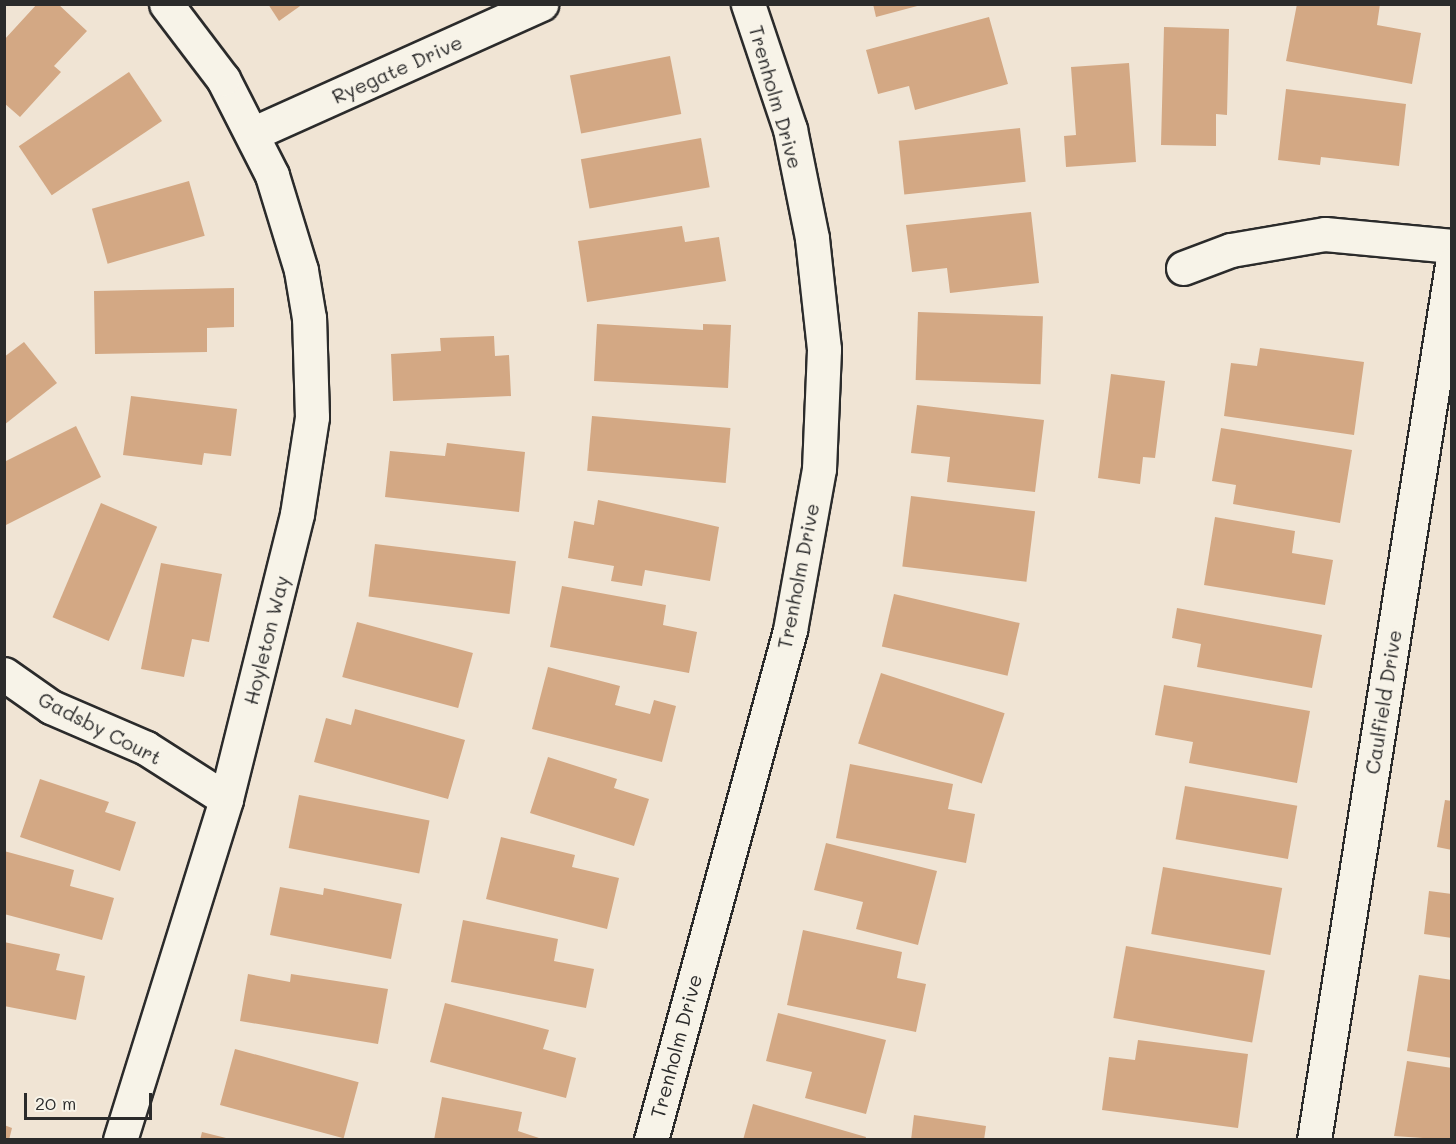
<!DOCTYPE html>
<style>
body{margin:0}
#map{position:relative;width:1456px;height:1144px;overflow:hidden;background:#f0e4d4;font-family:Mali,sans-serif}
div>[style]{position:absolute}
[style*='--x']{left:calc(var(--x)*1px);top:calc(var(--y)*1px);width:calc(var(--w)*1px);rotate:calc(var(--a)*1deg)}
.building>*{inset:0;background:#d3a884;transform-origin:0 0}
.roads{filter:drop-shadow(2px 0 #2b2b2b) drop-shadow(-2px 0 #2b2b2b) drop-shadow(0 2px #2b2b2b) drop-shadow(0 -2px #2b2b2b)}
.minor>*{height:33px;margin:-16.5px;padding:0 16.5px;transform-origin:16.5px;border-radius:16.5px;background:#f7f3e8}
span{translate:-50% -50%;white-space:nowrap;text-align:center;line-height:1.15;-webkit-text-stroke:6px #f7f3e8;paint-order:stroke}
.street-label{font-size:20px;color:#2b2b2b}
.frame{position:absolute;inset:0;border:6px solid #2b2b2b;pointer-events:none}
.scale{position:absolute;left:24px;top:1093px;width:128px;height:27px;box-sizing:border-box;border:3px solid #2b2b2b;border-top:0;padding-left:8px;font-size:18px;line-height:21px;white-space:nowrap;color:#2b2b2b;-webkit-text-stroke:4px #f7f3e8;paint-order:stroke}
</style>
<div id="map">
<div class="building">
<i style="clip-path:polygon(37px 4px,58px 4px,87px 31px,54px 66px,61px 72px,20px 117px,4px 103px,4px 40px)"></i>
<i style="clip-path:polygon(268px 4px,303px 4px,279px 21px)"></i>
<i style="clip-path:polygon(873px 4px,921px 4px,921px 5px,876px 17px)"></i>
<i style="clip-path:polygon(1297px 4px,1380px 4px,1377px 25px,1421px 33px,1412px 84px,1286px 61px)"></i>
<i style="clip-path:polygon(989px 17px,1008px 84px,915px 110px,909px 86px,878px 94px,866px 50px)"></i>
<i style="clip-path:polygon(1164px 27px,1229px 29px,1227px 115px,1216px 114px,1216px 146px,1161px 145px)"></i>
<i style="left:670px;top:56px;width:59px;height:102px;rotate:79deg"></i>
<i style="clip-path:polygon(1129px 63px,1136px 162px,1066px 167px,1064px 136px,1076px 135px,1071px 67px)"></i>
<i style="left:129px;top:72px;width:59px;height:133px;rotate:56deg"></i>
<i style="clip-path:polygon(1286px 89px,1406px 104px,1399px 166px,1321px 157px,1320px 165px,1278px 160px)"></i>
<i style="left:1020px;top:128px;width:54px;height:122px;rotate:84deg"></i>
<i style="left:701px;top:138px;width:50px;height:122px;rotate:80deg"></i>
<i style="left:189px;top:181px;width:57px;height:101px;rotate:74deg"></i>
<i style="clip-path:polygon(1031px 212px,1039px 283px,950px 293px,947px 268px,912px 272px,906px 225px)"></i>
<i style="clip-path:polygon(682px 226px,685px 242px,719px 237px,726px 281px,587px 302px,578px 241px)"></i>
<i style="clip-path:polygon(234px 288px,234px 327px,207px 328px,207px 352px,95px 354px,94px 291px)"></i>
<i style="left:918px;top:312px;width:125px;height:68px;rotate:2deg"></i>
<i style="clip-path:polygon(597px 324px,703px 330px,703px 324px,731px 325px,728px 388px,594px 381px)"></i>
<i style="clip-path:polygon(494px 336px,495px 356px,509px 355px,511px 396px,393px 401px,391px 354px,441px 351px,440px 338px)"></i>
<i style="clip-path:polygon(24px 342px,57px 383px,4px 425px,4px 357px)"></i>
<i style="clip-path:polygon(1260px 348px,1364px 362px,1354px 435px,1224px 416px,1231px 363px,1257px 366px)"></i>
<i style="clip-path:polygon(1111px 374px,1165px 381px,1155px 458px,1143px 457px,1140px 484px,1098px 478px)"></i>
<i style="clip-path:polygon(131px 396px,237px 409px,231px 456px,204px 453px,202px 465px,123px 455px)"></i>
<i style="clip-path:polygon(917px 405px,1044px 420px,1035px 492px,947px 482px,950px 457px,911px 453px)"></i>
<i style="left:592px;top:416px;width:139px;height:55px;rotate:5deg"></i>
<i style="clip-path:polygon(76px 426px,101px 477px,4px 526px,4px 462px)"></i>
<i style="clip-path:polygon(1221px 428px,1352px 450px,1340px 523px,1233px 504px,1236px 485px,1212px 481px)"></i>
<i style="clip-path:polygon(447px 443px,525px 452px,519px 512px,385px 497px,390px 451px,445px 456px)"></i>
<i style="left:911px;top:496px;width:125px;height:71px;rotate:7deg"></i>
<i style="clip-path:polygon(598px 500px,719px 527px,710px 581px,645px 570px,642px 586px,611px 581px,614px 566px,568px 558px,574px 521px,594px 525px)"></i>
<i style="left:101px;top:503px;width:61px;height:124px;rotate:23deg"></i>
<i style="clip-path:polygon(1215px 517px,1295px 531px,1292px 553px,1333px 560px,1325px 605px,1204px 585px)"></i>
<i style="left:375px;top:544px;width:142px;height:53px;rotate:7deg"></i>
<i style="clip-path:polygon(161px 563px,222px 574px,209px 642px,192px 639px,184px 677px,141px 669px)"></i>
<i style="clip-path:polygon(562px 586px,666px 605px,663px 625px,697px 632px,689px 673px,550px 647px)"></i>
<i style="left:894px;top:594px;width:129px;height:54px;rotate:13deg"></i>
<i style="clip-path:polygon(1177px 608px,1322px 635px,1312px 688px,1197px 667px,1201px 644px,1172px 638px)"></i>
<i style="left:357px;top:622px;width:120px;height:57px;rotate:15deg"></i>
<i style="clip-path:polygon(548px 667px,620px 686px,615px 705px,650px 714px,654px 700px,676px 706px,662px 762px,532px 729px)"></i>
<i style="left:881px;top:673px;width:130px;height:74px;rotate:18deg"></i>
<i style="clip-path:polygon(1164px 685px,1310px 711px,1297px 783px,1189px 763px,1193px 742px,1155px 735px)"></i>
<i style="clip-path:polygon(355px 709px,465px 740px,448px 799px,314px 762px,326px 718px,351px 725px)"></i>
<i style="clip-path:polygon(548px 757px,617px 779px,614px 788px,649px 799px,634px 846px,530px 813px)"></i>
<i style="clip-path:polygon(850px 764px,953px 784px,948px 809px,975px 814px,966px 863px,836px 838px)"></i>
<i style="clip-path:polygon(40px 779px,109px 802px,105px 812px,136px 822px,120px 871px,20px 837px)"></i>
<i style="left:1185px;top:786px;width:114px;height:54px;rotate:10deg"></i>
<i style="left:299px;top:795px;width:133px;height:54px;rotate:11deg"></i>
<i style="clip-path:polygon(1445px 800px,1452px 801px,1452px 850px,1437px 847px)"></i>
<i style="clip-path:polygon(501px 837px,575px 855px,572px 867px,619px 878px,607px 929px,486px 899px)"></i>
<i style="clip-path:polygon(826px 843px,937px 871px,918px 945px,856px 929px,863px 902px,814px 890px)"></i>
<i style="clip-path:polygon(4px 851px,74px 870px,70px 886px,114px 898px,102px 940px,4px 914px)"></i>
<i style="left:1163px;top:867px;width:121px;height:68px;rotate:10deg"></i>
<i style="clip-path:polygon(280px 887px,323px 895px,324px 888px,402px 904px,391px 959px,270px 935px)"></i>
<i style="clip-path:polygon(1429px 891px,1452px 894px,1452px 938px,1424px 934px)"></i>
<i style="clip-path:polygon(463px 920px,558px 939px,554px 961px,594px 969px,586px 1008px,451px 982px)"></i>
<i style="clip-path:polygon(803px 930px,902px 952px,897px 978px,926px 984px,916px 1032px,787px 1005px)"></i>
<i style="clip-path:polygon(4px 942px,60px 954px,56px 970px,85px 976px,76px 1020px,4px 1006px)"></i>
<i style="left:1126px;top:946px;width:141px;height:73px;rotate:10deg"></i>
<i style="clip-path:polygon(248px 974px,290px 982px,291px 974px,388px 989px,378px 1044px,240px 1021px)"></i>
<i style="clip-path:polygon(1419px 975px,1452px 980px,1452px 1058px,1407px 1051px)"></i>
<i style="clip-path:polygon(445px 1003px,549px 1030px,543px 1049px,576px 1058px,566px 1098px,430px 1062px)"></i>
<i style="clip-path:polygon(778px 1013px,886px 1040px,866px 1114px,805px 1098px,812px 1072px,766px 1061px)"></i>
<i style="clip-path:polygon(1138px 1040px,1248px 1054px,1238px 1128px,1102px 1110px,1109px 1057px,1135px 1060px)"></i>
<i style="left:235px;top:1049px;width:128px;height:58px;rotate:15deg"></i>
<i style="clip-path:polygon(1407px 1061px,1452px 1068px,1452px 1140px,1394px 1136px)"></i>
<i style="clip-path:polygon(442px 1097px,522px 1112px,518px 1131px,545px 1140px,434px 1140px)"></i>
<i style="clip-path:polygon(753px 1104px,866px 1137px,865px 1140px,743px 1140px)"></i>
<i style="clip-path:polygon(914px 1115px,986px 1126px,984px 1140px,911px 1140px)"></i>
<i style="clip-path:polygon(4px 1125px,12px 1128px,9px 1140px,4px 1140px)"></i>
<i style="clip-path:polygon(202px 1132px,230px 1139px,230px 1140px,200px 1140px)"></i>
</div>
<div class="roads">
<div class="minor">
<i style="--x:254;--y:133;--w:315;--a:-24.2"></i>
<i style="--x:1183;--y:268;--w:51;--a:-20.6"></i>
<i style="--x:1231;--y:250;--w:95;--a:-9.7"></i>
<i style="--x:1325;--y:234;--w:128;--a:5.4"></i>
<i style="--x:4;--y:674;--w:57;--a:35.1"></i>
<i style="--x:51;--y:707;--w:103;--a:23.3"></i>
<i style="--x:146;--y:748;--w:95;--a:32.5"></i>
<i style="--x:120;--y:1140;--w:357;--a:-72.7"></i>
<i style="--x:226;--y:799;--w:294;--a:-76"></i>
<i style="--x:297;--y:514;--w:98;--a:-81.2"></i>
<i style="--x:312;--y:417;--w:99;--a:-91.7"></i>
<i style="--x:309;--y:318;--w:49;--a:-99.5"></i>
<i style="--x:301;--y:270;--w:99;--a:-107"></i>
<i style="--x:272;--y:175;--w:108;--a:-117"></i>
<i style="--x:223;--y:79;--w:94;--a:-127.2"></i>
<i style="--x:651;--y:1140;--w:529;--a:-74.75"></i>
<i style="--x:790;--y:630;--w:164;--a:-79.8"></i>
<i style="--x:819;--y:469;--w:120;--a:-87.6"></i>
<i style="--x:824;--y:349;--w:112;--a:-96.2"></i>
<i style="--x:812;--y:238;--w:111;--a:-101.4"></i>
<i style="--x:790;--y:129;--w:132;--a:-108.6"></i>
<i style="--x:1314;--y:1140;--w:886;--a:-81.04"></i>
</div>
</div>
<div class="street-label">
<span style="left:397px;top:69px;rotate:-24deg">Ryegate Drive</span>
<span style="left:776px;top:97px;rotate:74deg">Trenholm Drive</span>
<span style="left:798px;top:576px;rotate:-79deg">Trenholm Drive</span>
<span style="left:266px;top:640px;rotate:-76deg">Hoyleton Way</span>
<span style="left:1383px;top:702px;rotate:-81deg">Caulfield Drive</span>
<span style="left:100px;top:728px;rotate:27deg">Gadsby Court</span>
<span style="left:676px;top:1046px;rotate:-75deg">Trenholm Drive</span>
</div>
<div class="frame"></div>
<div class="scale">20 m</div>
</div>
